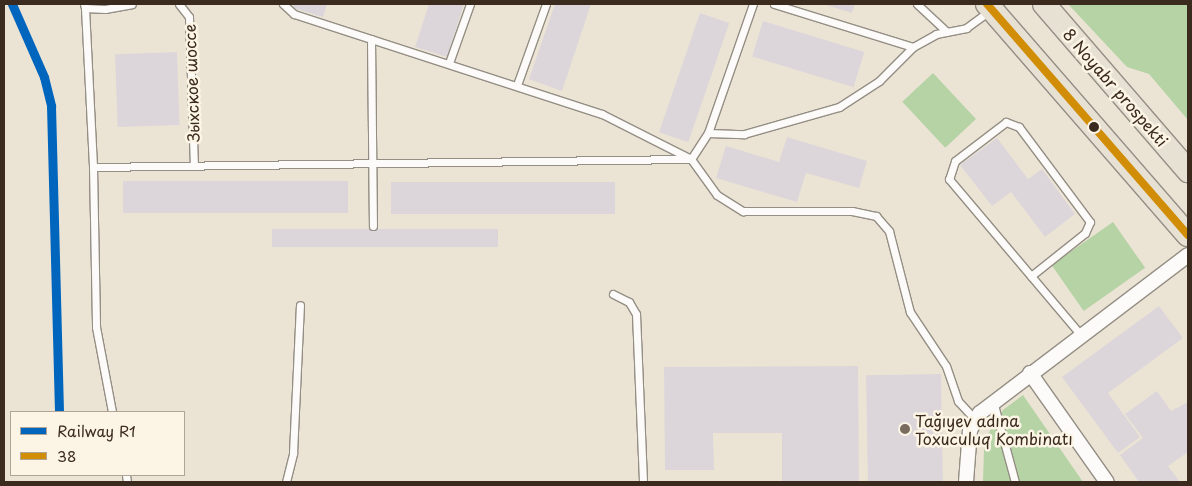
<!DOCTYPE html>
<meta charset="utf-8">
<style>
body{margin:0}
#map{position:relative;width:1192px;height:486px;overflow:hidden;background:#ebe4d5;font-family:"Playpen Sans",sans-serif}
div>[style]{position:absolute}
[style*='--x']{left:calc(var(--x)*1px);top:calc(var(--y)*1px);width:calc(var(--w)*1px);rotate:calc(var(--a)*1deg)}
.green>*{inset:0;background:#b5d3a4;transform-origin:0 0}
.building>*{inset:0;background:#dcd6da;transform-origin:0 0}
.roads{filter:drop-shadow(1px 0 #948e84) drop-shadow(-1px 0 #948e84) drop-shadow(0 1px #948e84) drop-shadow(0 -1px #948e84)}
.service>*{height:7px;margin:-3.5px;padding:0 3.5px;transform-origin:3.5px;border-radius:3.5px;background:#fcfbf9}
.minor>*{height:14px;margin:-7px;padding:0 7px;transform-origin:7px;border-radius:7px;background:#fcfbf9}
.trunk>*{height:22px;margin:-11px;padding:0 11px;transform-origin:11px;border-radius:11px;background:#e7e1d4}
.bus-1>*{height:8px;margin:-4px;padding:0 4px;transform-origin:4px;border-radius:4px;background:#d18d06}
.rail-1>*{height:9px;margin:-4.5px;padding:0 4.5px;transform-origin:4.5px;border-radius:4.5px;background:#0065bd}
.dots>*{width:14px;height:14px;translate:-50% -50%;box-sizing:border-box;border:2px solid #fcf5e5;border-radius:50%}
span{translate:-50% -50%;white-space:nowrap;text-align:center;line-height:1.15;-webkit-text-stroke:5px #fcf5e5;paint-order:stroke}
.street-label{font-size:16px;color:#3b2a1e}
.poi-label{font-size:16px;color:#3b2a1e}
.left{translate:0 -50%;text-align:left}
.frame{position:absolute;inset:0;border:5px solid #3b2a1e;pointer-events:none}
.legend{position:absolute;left:10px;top:411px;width:175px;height:65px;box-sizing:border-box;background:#fcf5e5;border:1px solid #afa495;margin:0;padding:6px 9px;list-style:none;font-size:15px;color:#3b2a1e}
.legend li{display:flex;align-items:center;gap:10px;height:25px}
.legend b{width:25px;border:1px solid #afa495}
</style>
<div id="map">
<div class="green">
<i style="clip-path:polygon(1068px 4px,1188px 4px,1188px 120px,1149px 74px,1127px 67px)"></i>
<i style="left:933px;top:73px;width:63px;height:42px;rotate:47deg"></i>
<i style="left:1113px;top:222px;width:56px;height:75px;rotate:55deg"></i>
<i style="clip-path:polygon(1023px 395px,1083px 482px,983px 482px,984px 449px,990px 430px,1003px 410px)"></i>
</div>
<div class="building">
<i style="clip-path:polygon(294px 4px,327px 4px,323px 17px,293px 8px)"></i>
<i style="clip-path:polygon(429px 4px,464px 4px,447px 57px,415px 47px)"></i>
<i style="clip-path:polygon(555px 4px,591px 4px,562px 91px,529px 79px)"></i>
<i style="clip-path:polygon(823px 4px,855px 4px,852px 13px)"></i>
<i style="left:700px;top:13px;width:31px;height:126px;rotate:19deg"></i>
<i style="left:763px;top:21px;width:106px;height:37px;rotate:17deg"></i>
<i style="left:177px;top:52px;width:73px;height:62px;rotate:88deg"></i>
<i style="clip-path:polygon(787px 137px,867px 161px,859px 188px,806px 173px,797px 202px,716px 178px,726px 146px,779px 162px)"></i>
<i style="clip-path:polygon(997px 138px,1028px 179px,1042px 169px,1075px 214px,1045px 237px,1011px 192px,992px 206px,960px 165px)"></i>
<i style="left:348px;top:181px;width:32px;height:225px;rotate:90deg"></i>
<i style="left:615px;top:182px;width:32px;height:224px;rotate:90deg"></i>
<i style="left:498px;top:229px;width:18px;height:226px;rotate:90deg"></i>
<i style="clip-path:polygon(1159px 306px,1183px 338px,1108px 393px,1140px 437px,1118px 453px,1062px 377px)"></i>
<i style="clip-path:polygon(858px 366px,859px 482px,782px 482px,782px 433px,713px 433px,714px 470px,665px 470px,664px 367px)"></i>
<i style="left:941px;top:374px;width:108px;height:75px;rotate:89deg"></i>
<i style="clip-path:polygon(1157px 391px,1171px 411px,1188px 402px,1188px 452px,1168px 466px,1180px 482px,1139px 482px,1120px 455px,1143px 438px,1125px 414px)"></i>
</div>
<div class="roads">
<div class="service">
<i style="--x:84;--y:4;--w:4;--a:76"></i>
<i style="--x:85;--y:8;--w:20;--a:3"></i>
<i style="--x:105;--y:9;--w:27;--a:-10"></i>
<i style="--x:179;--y:4;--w:16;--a:52"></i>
<i style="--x:189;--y:17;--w:148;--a:88.1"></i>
<i style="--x:283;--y:4;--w:15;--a:42"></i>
<i style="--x:294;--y:14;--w:324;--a:18"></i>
<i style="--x:602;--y:114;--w:100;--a:26.8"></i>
<i style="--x:691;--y:159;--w:44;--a:54.2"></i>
<i style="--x:717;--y:195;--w:31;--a:32"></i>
<i style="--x:743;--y:211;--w:109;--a:0"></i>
<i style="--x:852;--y:211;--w:25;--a:12"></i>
<i style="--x:876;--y:216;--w:20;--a:49"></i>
<i style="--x:889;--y:231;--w:84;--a:75.5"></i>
<i style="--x:910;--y:312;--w:65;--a:56.3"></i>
<i style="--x:946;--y:366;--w:37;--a:71"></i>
<i style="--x:958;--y:401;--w:25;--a:47"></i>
<i style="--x:774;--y:4;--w:145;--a:17.2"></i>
<i style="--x:917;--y:4;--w:40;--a:43"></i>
<i style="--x:85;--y:8;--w:159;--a:87.1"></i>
<i style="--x:93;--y:167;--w:598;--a:-0.77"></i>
<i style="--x:371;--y:39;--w:187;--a:89.4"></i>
<i style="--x:449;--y:63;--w:63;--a:-70.4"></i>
<i style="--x:517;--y:85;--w:86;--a:-70.3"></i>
<i style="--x:708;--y:133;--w:36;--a:2"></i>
<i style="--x:744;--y:134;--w:99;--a:-15.9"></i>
<i style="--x:839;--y:107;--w:48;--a:-33"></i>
<i style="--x:879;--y:81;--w:48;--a:-45"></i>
<i style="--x:913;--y:47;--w:26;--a:-29"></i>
<i style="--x:936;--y:34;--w:31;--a:-11"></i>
<i style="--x:966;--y:28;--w:29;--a:-36"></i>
<i style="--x:691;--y:159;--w:31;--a:-57"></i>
<i style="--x:708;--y:133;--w:137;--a:-70.8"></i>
<i style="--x:93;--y:167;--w:160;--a:88.9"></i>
<i style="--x:96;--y:327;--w:86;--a:79.3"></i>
<i style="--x:1031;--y:276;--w:69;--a:-38.5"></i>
<i style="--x:1085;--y:233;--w:12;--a:-66"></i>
<i style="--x:1090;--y:222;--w:119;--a:-126.8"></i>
<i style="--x:1019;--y:127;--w:14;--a:-159"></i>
<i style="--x:1006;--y:122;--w:64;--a:142.6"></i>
<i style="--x:955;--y:161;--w:19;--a:108"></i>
<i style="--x:949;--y:179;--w:204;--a:49.8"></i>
<i style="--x:613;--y:294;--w:18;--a:27"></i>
<i style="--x:629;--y:302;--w:14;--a:60"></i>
<i style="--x:636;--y:314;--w:168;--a:87.6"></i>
<i style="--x:993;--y:401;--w:84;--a:74.8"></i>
<i style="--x:126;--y:475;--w:7;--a:82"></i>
<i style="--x:286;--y:482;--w:30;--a:-76"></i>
<i style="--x:293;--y:453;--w:148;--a:-87.3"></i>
</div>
<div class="minor">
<i style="--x:1030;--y:373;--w:133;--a:54.8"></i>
<i style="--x:966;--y:482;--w:52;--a:-85.6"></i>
<i style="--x:970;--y:430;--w:20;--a:-60"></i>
<i style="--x:980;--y:413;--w:261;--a:-37.2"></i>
</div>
<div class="trunk">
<i style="--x:987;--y:4;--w:306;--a:49"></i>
<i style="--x:1044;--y:4;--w:221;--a:49.2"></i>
</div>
</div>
<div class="bus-1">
<i style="--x:987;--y:4;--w:306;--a:49"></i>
</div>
<div class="rail-1">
<i style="--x:12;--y:4;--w:80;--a:66.3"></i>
<i style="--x:44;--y:77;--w:30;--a:76"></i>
<i style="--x:51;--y:106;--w:306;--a:88.5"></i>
</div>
<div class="dots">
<i style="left:1094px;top:127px;background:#3b2a1e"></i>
<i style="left:905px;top:429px;background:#796b5e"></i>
</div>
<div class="street-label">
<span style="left:191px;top:83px;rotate:-92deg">Зыхское шоссе</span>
<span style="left:1116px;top:87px;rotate:49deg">8 Noyabr prospekti</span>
</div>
<div class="poi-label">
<span class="left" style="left:915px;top:429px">Tağıyev adına<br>Toxuculuq Kombinatı</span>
</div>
<div class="frame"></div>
<ul class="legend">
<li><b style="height:6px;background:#0065bd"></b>Railway R1</li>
<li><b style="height:6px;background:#d18d06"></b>38</li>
</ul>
</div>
